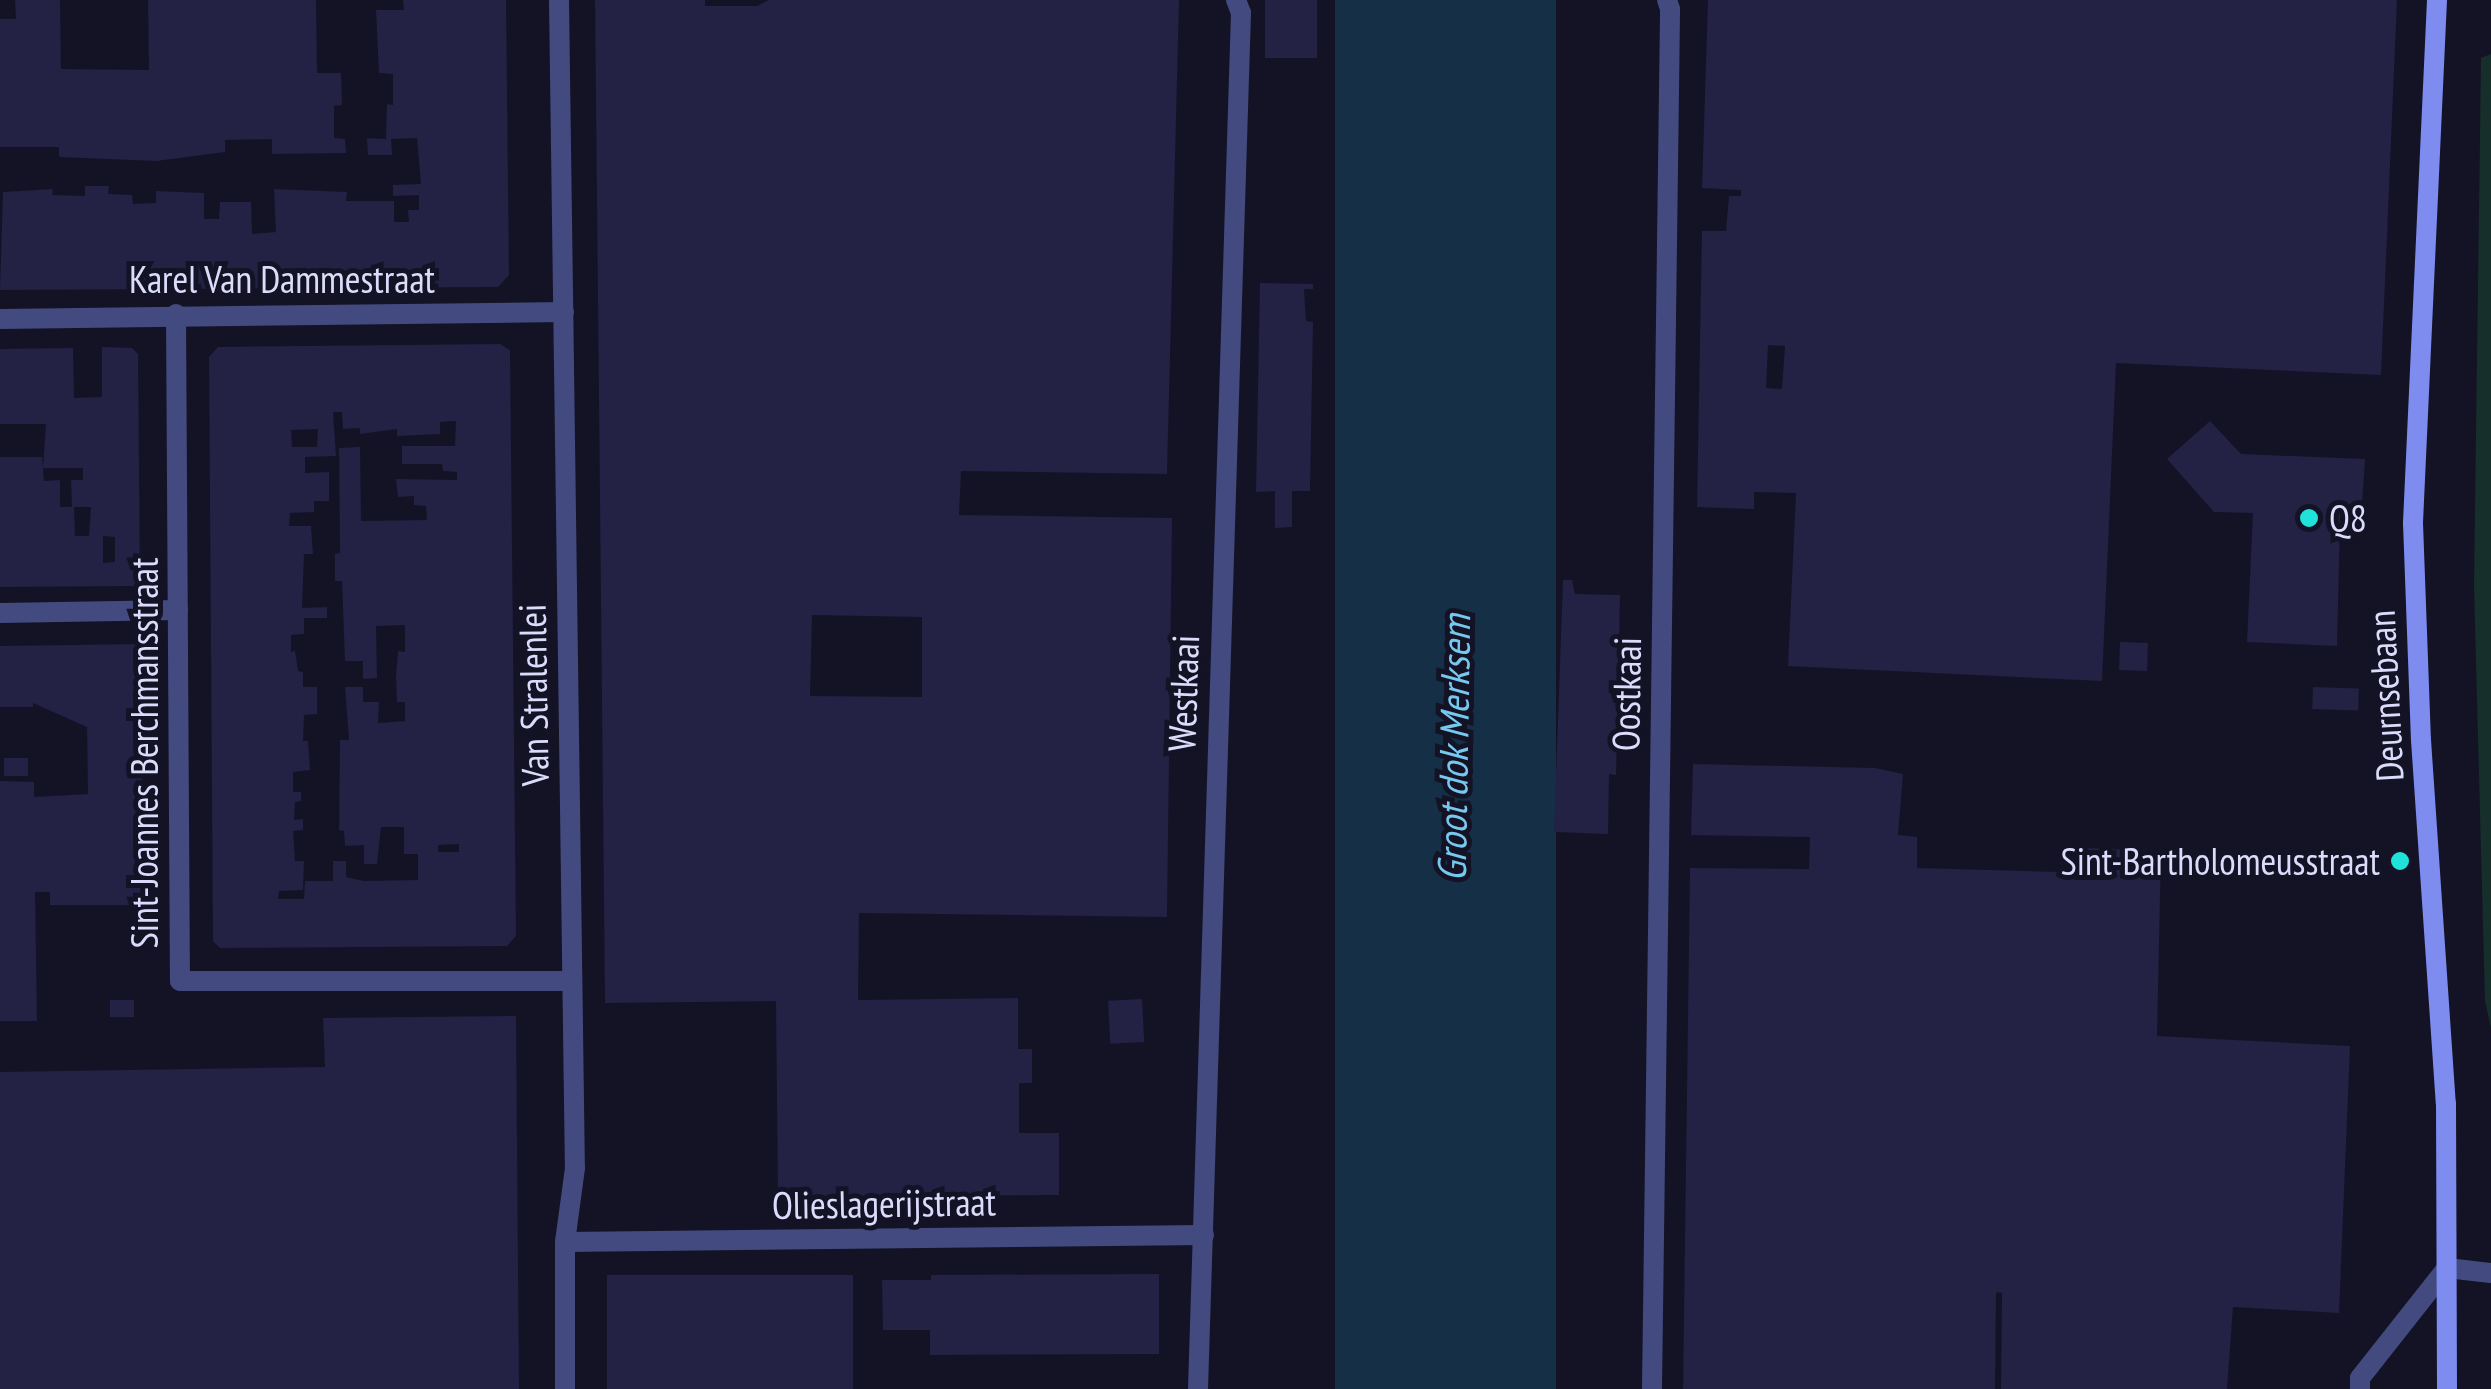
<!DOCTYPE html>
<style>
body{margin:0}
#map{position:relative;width:2491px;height:1389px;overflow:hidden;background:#131325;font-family:"PT Sans Narrow",sans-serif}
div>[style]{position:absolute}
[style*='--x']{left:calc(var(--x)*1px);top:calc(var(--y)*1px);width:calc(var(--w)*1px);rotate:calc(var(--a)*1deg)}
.green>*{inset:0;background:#162f2a}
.water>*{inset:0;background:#152f47;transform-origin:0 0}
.building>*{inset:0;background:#232144;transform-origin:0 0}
.minor>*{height:20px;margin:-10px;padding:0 10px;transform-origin:10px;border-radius:10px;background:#434a7f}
.secondary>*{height:20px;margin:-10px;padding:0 10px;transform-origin:10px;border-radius:10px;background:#7e8cef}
.dots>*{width:28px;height:28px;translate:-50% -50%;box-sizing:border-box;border:5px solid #131325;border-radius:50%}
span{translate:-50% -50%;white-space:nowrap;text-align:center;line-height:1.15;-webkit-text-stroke:10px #131325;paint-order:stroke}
.street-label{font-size:38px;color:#dbdcfb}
.poi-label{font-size:38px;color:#dbdcfb}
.left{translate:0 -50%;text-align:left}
.right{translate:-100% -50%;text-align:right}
.water-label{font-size:40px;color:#76c8ee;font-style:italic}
</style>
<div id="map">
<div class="green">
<i style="clip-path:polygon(2491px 54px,2491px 1028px,2485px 1001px,2474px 586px,2481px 58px)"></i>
</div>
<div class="water">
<i style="left:1335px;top:0;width:221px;height:1389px"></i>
</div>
<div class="building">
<i style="clip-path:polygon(15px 0,60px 0,61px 69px,149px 70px,148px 0,316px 0,317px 73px,341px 73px,342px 105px,334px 106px,334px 138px,345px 139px,346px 153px,272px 154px,272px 139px,225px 140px,225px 152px,156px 161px,59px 157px,59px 147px,0 147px,0 19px,16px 19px)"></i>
<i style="clip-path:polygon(403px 0,506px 0,509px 275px,498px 287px,0 290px,3px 192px,53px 189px,52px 195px,85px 196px,85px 186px,109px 186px,108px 194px,132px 195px,133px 204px,156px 203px,156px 191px,204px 193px,204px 219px,219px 219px,220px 202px,251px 202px,252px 234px,276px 232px,274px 189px,347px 192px,346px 201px,394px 201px,394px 222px,409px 222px,408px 210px,419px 210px,419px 195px,393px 196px,393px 185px,421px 184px,417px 138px,391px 139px,392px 155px,368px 155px,367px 138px,386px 139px,387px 104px,393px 105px,393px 74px,379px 73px,376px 10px,404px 10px)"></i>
<i style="clip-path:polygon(evenodd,595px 0,705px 0,705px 6px,757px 6px,769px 0,1179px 0,1167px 474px,961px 471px,959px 515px,1172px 518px,1167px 917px,859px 913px,858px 1000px,1018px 998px,1018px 1049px,1032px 1049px,1032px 1083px,1019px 1083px,1019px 1133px,1059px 1133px,1059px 1195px,778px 1196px,776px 1001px,605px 1003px,595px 0,812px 615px,922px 617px,922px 697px,810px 696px,812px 615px)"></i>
<i style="left:1265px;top:0;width:52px;height:58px"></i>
<i style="clip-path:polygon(evenodd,1708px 0,2397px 0,2381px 375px,2116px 363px,2102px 681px,1788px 666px,1796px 493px,1754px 492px,1754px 509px,1697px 507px,1702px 231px,1726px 231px,1729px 196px,1741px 196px,1741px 190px,1702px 188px,1708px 0,1768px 345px,1785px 346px,1782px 389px,1766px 388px,1768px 345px)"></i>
<i style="clip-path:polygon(1260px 283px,1313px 284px,1313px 289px,1304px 289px,1306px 321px,1313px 322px,1310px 491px,1292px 491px,1292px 527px,1275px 528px,1275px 491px,1256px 492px)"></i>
<i style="clip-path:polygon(evenodd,500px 344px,510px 350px,516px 936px,507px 946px,220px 948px,213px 941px,209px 357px,218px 347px,500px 344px,333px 412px,342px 412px,343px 429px,360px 428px,360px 434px,397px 429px,397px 436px,440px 434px,440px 422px,456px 421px,455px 446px,402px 446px,402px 464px,442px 464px,443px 471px,457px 472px,457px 480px,396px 479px,398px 497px,414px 496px,414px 505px,426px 506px,427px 520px,361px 521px,360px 447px,339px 448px,340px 553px,335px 554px,335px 581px,342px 581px,345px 661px,363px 661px,363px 679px,377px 678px,376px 626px,405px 625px,405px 652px,398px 651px,396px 678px,397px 702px,405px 702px,405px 721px,378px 723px,379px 702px,363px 702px,363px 687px,345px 687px,349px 740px,340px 740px,339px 830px,344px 831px,345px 846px,364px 845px,364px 864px,377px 864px,381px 827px,404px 827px,404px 854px,418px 854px,418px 880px,364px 881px,346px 877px,346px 861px,333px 861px,333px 881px,305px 881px,304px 899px,278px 899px,279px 891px,303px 890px,304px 861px,295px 861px,293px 831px,303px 830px,303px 819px,294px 820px,295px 802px,301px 801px,301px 792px,293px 792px,293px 772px,310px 770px,308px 741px,303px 741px,304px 715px,317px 714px,317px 687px,303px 687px,303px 672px,298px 671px,295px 651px,291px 652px,291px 635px,304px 634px,304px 618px,327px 618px,327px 607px,302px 608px,304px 554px,313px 554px,311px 526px,289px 526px,290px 513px,314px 512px,314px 501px,329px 501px,329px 472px,305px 473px,305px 457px,336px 456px,333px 412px,500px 344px,318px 429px,317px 447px,292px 447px,291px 430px,318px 429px,500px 344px,459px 844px,459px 852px,438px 852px,438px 845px,459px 844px)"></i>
<i style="clip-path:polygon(evenodd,102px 347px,132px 348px,138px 354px,140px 580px,133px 586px,0 587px,0 457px,42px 457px,43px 468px,46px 424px,0 424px,0 349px,73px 348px,74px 398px,102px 397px,102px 347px,43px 468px,83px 468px,83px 480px,71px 480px,72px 507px,60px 507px,60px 480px,44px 481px,43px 468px,102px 347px,74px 507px,91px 507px,89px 536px,75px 536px,74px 507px,102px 347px,103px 536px,115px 537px,115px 562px,103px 563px,103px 536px)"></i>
<i style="clip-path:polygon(2210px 421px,2241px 454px,2365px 459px,2361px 519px,2340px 518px,2337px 646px,2247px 642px,2253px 513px,2214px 512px,2167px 459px)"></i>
<i style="clip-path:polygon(1563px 580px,1572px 580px,1575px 594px,1620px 595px,1616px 775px,1609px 774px,1608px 834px,1554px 832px)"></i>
<i style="left:2120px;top:642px;width:28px;height:28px;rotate:2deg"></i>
<i style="clip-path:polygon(141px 644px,142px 905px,50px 905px,50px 892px,35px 892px,37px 1021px,0 1021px,0 781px,34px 782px,34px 797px,88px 794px,87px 727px,33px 703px,33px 707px,0 707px,0 646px)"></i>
<i style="left:2313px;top:687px;width:46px;height:22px;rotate:2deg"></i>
<i style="left:4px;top:758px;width:24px;height:18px"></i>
<i style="clip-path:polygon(1693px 764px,1875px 768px,1903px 774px,1898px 835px,1917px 837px,1917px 868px,2061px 872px,2060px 847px,2161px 851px,2157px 1036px,2350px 1046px,2339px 1313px,2233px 1307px,2227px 1389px,2001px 1389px,2002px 1293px,1996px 1292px,1995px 1389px,1683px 1389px,1690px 868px,1809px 869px,1810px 837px,1691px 835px)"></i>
<i style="left:1142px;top:999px;width:43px;height:34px;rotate:87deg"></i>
<i style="left:110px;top:1000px;width:24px;height:17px"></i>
<i style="clip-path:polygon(516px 1016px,519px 1389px,0 1389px,0 1072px,325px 1067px,323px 1018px)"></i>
<i style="clip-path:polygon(1159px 1274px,1159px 1354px,930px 1355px,930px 1330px,883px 1330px,882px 1280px,931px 1280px,931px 1275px)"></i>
<i style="left:853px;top:1275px;width:114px;height:246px;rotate:90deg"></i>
</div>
<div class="minor">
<i style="--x:559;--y:0;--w:1168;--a:89.22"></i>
<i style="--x:575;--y:1168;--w:75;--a:97.7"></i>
<i style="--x:565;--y:1242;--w:147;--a:90"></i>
<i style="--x:176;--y:314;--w:667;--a:89.66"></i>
<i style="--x:180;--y:981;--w:391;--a:0"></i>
<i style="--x:0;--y:319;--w:564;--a:-0.71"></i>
<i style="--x:0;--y:613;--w:178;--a:-1"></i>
<i style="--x:565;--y:1242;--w:639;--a:-0.63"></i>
<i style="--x:1198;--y:1389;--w:1377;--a:-88.21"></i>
<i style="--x:1241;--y:13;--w:14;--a:-111"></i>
<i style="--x:1652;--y:1389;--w:1380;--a:-89.25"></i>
<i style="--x:1670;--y:9;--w:9;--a:-108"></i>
<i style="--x:2360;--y:1389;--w:11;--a:-90"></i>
<i style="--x:2360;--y:1378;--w:140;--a:-51.7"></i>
<i style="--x:2447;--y:1268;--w:44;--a:6.5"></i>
</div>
<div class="secondary">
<i style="--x:2437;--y:0;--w:524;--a:92.63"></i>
<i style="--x:2413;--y:523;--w:217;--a:87.9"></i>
<i style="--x:2421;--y:740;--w:364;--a:86.1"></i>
<i style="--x:2446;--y:1103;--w:286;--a:89.8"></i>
</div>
<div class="dots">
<i style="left:2309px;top:518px;background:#1fe3da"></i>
<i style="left:2400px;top:861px;background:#1fe3da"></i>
</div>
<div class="street-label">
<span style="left:282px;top:279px">Karel Van Dammestraat</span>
<span style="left:1183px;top:693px;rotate:-88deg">Westkaai</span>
<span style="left:1626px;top:694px;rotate:-89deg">Oostkaai</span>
<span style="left:533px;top:695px;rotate:-91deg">Van Stralenlei</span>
<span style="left:2385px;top:696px;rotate:-93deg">Deurnsebaan</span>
<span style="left:144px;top:753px;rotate:-90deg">Sint-Joannes Berchmansstraat</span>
<span style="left:884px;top:1203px;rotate:-1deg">Olieslagerijstraat</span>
</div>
<div class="poi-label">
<span class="left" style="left:2329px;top:518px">Q8</span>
<span class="right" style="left:2380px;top:861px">Sint-Bartholomeusstraat</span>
</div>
<div class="water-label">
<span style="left:1453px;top:748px;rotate:-89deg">Groot dok Merksem</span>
</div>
</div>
